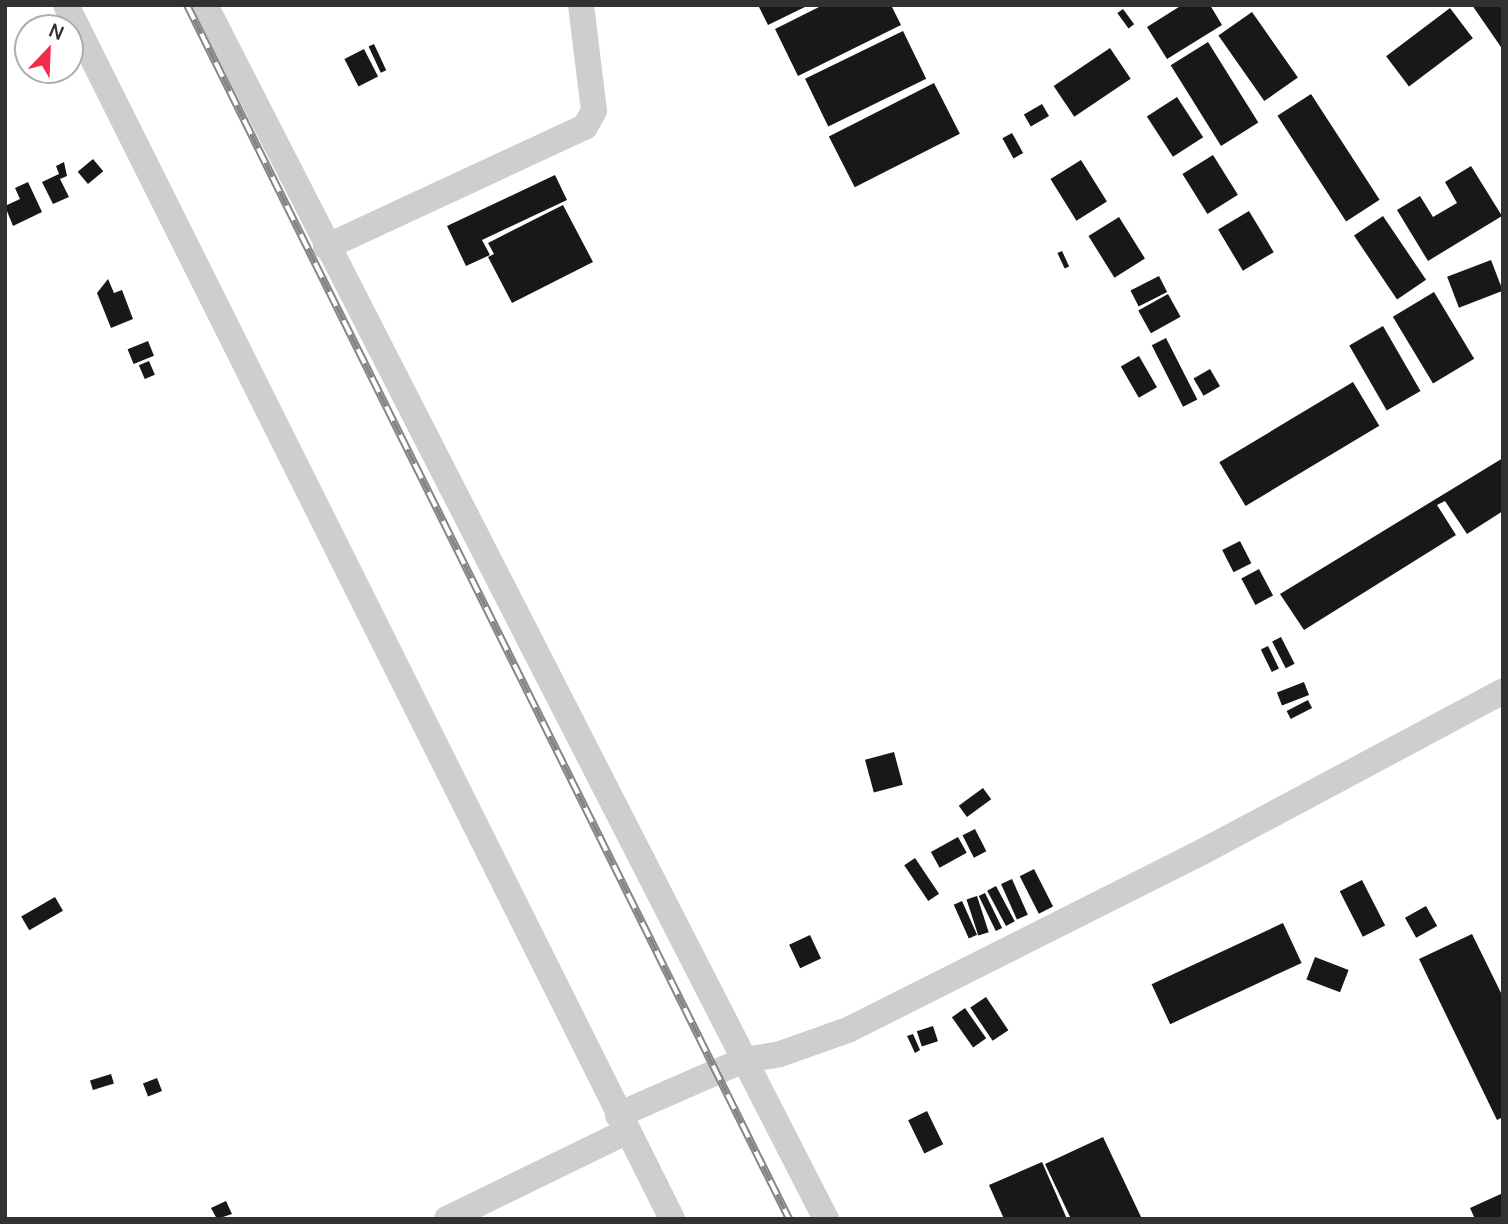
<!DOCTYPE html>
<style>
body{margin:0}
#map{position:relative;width:1508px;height:1224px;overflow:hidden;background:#fff;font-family:Manrope,sans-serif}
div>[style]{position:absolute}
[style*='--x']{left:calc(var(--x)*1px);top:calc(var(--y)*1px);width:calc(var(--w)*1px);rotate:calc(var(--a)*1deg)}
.building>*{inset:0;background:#181818;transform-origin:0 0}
.minor>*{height:26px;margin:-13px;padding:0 13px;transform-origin:13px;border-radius:13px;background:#cecece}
.rail>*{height:8px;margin-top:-4px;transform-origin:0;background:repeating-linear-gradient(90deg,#fff 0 16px,#868686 0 32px);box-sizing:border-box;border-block:2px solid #868686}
span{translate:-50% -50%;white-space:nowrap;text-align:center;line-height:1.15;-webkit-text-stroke:7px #fff;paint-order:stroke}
.frame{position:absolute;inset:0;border:7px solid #313131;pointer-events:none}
.north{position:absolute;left:14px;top:14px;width:70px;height:70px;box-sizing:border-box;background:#fff;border:2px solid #adadad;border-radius:50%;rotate:23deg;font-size:19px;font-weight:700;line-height:28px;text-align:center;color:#313131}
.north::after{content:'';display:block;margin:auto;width:24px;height:32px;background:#f12b4e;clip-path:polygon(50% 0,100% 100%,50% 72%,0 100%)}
</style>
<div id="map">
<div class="building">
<i style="clip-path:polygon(758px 5px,809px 5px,768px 25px)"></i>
<i style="clip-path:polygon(823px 5px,891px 5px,901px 25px,798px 76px,775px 29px)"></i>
<i style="clip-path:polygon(1182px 5px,1210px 5px,1222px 25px,1167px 59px,1147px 27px)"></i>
<i style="clip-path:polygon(1472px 5px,1503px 5px,1503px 50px)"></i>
<i style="left:1450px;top:8px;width:38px;height:80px;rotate:53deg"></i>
<i style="left:1123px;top:9px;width:19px;height:7px;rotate:54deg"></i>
<i style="left:1252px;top:12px;width:80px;height:41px;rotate:55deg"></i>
<i style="left:903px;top:31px;width:53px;height:109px;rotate:64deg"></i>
<i style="left:1208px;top:42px;width:95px;height:44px;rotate:58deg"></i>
<i style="left:374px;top:44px;width:29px;height:6px;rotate:65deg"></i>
<i style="left:1110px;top:48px;width:37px;height:68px;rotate:56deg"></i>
<i style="left:364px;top:49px;width:31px;height:22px;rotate:63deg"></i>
<i style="left:934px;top:83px;width:57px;height:118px;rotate:63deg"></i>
<i style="left:1311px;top:94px;width:126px;height:40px;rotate:57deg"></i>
<i style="left:1177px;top:97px;width:48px;height:36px;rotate:57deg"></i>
<i style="left:1042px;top:104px;width:14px;height:21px;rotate:60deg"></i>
<i style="left:1012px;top:133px;width:23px;height:11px;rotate:61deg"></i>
<i style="left:1213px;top:155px;width:47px;height:36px;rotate:58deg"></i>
<i style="left:93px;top:159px;width:16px;height:20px;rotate:50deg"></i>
<i style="left:1081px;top:160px;width:49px;height:36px;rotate:58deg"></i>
<i style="clip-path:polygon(64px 162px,67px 176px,60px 179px,69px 197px,53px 204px,42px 182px,59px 174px,56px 166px)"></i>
<i style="clip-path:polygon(1471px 166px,1502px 216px,1428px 261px,1397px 210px,1420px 196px,1433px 217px,1457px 203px,1445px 182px)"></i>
<i style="clip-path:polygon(555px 175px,567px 200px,482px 240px,490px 255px,466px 266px,447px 226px)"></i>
<i style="clip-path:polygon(28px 182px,42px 212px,13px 226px,5px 206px,20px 199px,15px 188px)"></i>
<i style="clip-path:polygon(563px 205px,593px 262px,512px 303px,488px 257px,494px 254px,488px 243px)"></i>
<i style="left:1249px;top:211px;width:48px;height:36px;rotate:59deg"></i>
<i style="left:1383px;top:216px;width:77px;height:35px;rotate:56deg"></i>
<i style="left:1119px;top:217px;width:49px;height:36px;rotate:58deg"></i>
<i style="left:1062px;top:251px;width:17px;height:5px;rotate:65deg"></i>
<i style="left:1491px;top:260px;width:33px;height:47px;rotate:69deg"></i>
<i style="left:1159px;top:276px;width:18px;height:32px;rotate:63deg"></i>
<i style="clip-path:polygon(108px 279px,114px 293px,122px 290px,133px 319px,111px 328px,97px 293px)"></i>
<i style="left:1434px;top:292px;width:78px;height:48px;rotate:59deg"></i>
<i style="left:1168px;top:294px;width:26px;height:34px;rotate:61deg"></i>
<i style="left:1383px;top:326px;width:75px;height:39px;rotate:60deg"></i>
<i style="left:1166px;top:338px;width:69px;height:16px;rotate:63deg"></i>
<i style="left:148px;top:341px;width:16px;height:22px;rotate:68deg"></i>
<i style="left:1139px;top:356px;width:36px;height:21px;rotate:60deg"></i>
<i style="left:149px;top:361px;width:15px;height:11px;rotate:67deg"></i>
<i style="left:1210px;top:369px;width:20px;height:19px;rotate:60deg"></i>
<i style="left:1353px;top:382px;width:51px;height:156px;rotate:59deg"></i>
<i style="clip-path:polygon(1503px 458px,1503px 511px,1467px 534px,1445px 501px,1437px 505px,1456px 535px,1304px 630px,1280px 594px)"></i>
<i style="left:1240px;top:541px;width:25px;height:20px;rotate:63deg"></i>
<i style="left:1259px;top:569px;width:30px;height:20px;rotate:62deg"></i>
<i style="left:1281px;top:637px;width:30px;height:10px;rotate:63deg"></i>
<i style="left:1268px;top:646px;width:25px;height:8px;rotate:64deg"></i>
<i style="left:1304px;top:682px;width:14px;height:29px;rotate:69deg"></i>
<i style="left:1308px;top:700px;width:9px;height:24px;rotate:63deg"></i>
<i style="left:894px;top:752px;width:34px;height:30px;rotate:75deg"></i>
<i style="left:983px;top:788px;width:14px;height:30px;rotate:54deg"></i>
<i style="left:975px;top:829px;width:25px;height:14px;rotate:63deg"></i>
<i style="left:958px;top:837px;width:18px;height:31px;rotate:61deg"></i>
<i style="left:915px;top:858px;width:43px;height:13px;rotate:56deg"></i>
<i style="left:1034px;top:869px;width:42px;height:16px;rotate:63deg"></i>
<i style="left:1012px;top:879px;width:39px;height:12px;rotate:66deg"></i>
<i style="left:1362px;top:880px;width:51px;height:25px;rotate:63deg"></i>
<i style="left:996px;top:886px;width:40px;height:10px;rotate:62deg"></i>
<i style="left:985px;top:893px;width:39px;height:7px;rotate:64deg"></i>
<i style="left:977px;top:896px;width:38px;height:11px;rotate:72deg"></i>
<i style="left:55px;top:897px;width:16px;height:39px;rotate:60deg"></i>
<i style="left:962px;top:901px;width:37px;height:9px;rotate:66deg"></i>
<i style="left:1426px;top:906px;width:23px;height:24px;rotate:61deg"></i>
<i style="left:1283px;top:923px;width:44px;height:145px;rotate:65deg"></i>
<i style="clip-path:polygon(1472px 934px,1503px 997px,1503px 1117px,1497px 1120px,1419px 959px)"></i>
<i style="left:810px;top:935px;width:26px;height:23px;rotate:65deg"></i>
<i style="left:1315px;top:957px;width:36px;height:24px;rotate:21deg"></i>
<i style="left:986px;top:997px;width:40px;height:19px;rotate:56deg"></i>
<i style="left:965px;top:1008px;width:37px;height:16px;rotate:55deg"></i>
<i style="left:933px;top:1026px;width:16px;height:17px;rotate:72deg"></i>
<i style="clip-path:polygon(913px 1034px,920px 1050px,915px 1053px,907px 1036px)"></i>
<i style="left:111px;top:1074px;width:10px;height:22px;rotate:73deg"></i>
<i style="left:157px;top:1078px;width:14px;height:15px;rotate:69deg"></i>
<i style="left:927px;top:1111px;width:37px;height:21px;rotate:64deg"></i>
<i style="clip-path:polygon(1103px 1137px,1142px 1219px,1071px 1219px,1045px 1164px)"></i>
<i style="clip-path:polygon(1042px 1162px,1067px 1219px,1004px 1219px,989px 1185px)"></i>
<i style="clip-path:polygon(1503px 1193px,1503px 1219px,1475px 1219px,1470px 1208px)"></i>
<i style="clip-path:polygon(226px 1201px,232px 1214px,217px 1219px,211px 1208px)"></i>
</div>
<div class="minor">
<i style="--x:66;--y:5;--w:1357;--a:63.47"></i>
<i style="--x:205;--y:5;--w:1364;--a:62.91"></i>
<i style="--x:326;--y:247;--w:285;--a:-24.9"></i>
<i style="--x:585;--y:127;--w:18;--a:-61"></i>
<i style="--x:594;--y:111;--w:107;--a:-97"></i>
<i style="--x:618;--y:1115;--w:137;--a:-23.6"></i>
<i style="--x:744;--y:1060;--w:36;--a:-9"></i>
<i style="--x:780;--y:1054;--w:72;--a:-19.4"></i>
<i style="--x:848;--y:1030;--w:396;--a:-26.7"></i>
<i style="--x:1202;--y:852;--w:341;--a:-28.1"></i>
<i style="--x:447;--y:1219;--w:198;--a:-26"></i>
</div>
<div class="rail">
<i style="--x:187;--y:5;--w:1355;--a:63.62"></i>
</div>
<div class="frame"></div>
<div class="north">N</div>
</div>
